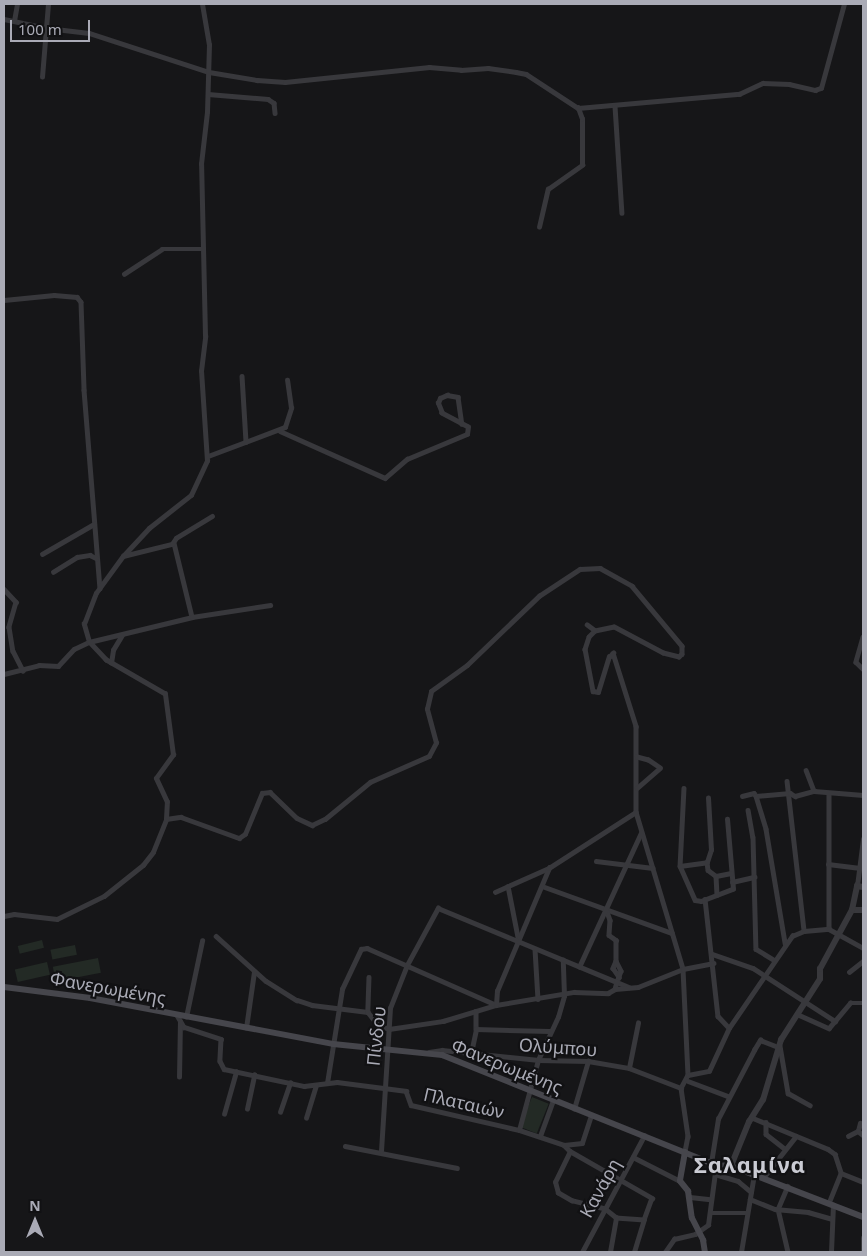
<!DOCTYPE html>
<meta charset="utf-8">
<style>
body{margin:0}
#map{position:relative;width:867px;height:1256px;overflow:hidden;background:#161618;font-family:"Noto Sans",sans-serif}
div>[style]{position:absolute}
[style*='--x']{left:calc(var(--x)*1px);top:calc(var(--y)*1px);width:calc(var(--w)*1px);rotate:calc(var(--a)*1deg)}
.green>*{inset:0;background:#232a25;transform-origin:0 0}
.minor>*{height:4.5px;margin:-2.25px;padding:0 2.25px;transform-origin:2.25px;border-radius:2.25px;background:#38383c}
.tertiary>*{height:5.5px;margin:-2.75px;padding:0 2.75px;transform-origin:2.75px;border-radius:2.75px;background:#38383c}
.secondary>*{height:6px;margin:-3px;padding:0 3px;transform-origin:3px;border-radius:3px;background:#46464c}
span{translate:-50% -50%;white-space:nowrap;text-align:center;line-height:1.15;-webkit-text-stroke:4.5px #111113;paint-order:stroke}
.street-label{font-size:18px;color:#aaabb6}
.district-label{font-size:22px;color:#cacbd3;font-weight:700;letter-spacing:1px}
.frame{position:absolute;inset:0;border:5px solid #aaabb6;pointer-events:none}
.north{position:absolute;left:10px;top:1196px;width:50px;height:50px;-webkit-text-stroke:4px #111113;paint-order:stroke;rotate:0deg;font-size:14px;font-weight:700;line-height:20px;text-align:center;color:#aaabb6}
.north::after{content:'';display:block;margin:auto;width:18px;height:22px;background:#aaabb6;clip-path:polygon(50% 0,100% 100%,50% 72%,0 100%)}
.scale{position:absolute;left:10px;top:20px;width:80px;height:22px;box-sizing:border-box;border:2px solid #aaabb6;border-top:0;padding-left:6px;font-size:15px;line-height:18px;white-space:nowrap;color:#aaabb6;-webkit-text-stroke:4px #111113;paint-order:stroke}
</style>
<div id="map">
<div class="green">
<i style="left:42px;top:940px;width:8px;height:25px;rotate:76deg"></i>
<i style="left:75px;top:945px;width:10px;height:25px;rotate:79deg"></i>
<i style="left:98px;top:958px;width:15px;height:46px;rotate:79deg"></i>
<i style="left:47px;top:962px;width:13px;height:33px;rotate:77deg"></i>
<i style="left:532px;top:1097px;width:18px;height:32px;rotate:22deg"></i>
</div>
<div class="minor">
<i style="--x:4;--y:19;--w:44;--a:11.8"></i>
<i style="--x:47;--y:28;--w:42;--a:6.8"></i>
<i style="--x:89;--y:33;--w:126;--a:18"></i>
<i style="--x:209;--y:72;--w:49;--a:9.5"></i>
<i style="--x:257;--y:80;--w:28;--a:4"></i>
<i style="--x:285;--y:82;--w:145;--a:-5.9"></i>
<i style="--x:429;--y:67;--w:32;--a:5"></i>
<i style="--x:461;--y:70;--w:27;--a:-4"></i>
<i style="--x:488;--y:68;--w:28;--a:8"></i>
<i style="--x:516;--y:72;--w:10;--a:11"></i>
<i style="--x:526;--y:74;--w:62;--a:33.2"></i>
<i style="--x:578;--y:108;--w:162;--a:-5"></i>
<i style="--x:739;--y:94;--w:26;--a:-25"></i>
<i style="--x:763;--y:83;--w:26;--a:2"></i>
<i style="--x:789;--y:84;--w:27;--a:13"></i>
<i style="--x:815;--y:90;--w:6;--a:-18"></i>
<i style="--x:821;--y:88;--w:87;--a:-74.7"></i>
<i style="--x:14;--y:21;--w:17;--a:-80"></i>
<i style="--x:42;--y:77;--w:73;--a:-85.3"></i>
<i style="--x:208;--y:94;--w:60;--a:4.8"></i>
<i style="--x:268;--y:99;--w:7;--a:34"></i>
<i style="--x:274;--y:103;--w:10;--a:84"></i>
<i style="--x:615;--y:106;--w:107;--a:86.3"></i>
<i style="--x:539;--y:227;--w:39;--a:-77"></i>
<i style="--x:548;--y:189;--w:42;--a:-35.2"></i>
<i style="--x:582;--y:165;--w:46;--a:-90"></i>
<i style="--x:582;--y:119;--w:12;--a:-110"></i>
<i style="--x:124;--y:274;--w:45;--a:-33.3"></i>
<i style="--x:162;--y:249;--w:41;--a:0"></i>
<i style="--x:4;--y:300;--w:50;--a:-5.7"></i>
<i style="--x:54;--y:295;--w:23;--a:5"></i>
<i style="--x:77;--y:297;--w:6;--a:51"></i>
<i style="--x:81;--y:302;--w:88;--a:88"></i>
<i style="--x:84;--y:390;--w:199;--a:85.4"></i>
<i style="--x:242;--y:376;--w:66;--a:86.5"></i>
<i style="--x:280;--y:431;--w:115;--a:24.1"></i>
<i style="--x:385;--y:478;--w:29;--a:-41"></i>
<i style="--x:407;--y:459;--w:65;--a:-22.6"></i>
<i style="--x:467;--y:434;--w:7;--a:-82"></i>
<i style="--x:468;--y:427;--w:30;--a:-152"></i>
<i style="--x:442;--y:413;--w:11;--a:-112"></i>
<i style="--x:438;--y:403;--w:5;--a:-68"></i>
<i style="--x:440;--y:398;--w:8;--a:-23"></i>
<i style="--x:447;--y:395;--w:11;--a:10"></i>
<i style="--x:458;--y:397;--w:27;--a:82"></i>
<i style="--x:208;--y:456;--w:82;--a:-20.6"></i>
<i style="--x:285;--y:427;--w:20;--a:-72"></i>
<i style="--x:291;--y:408;--w:28;--a:-98"></i>
<i style="--x:174;--y:543;--w:76;--a:76.3"></i>
<i style="--x:42;--y:554;--w:60;--a:-30"></i>
<i style="--x:123;--y:556;--w:50;--a:-13.8"></i>
<i style="--x:172;--y:544;--w:7;--a:-56"></i>
<i style="--x:176;--y:538;--w:42;--a:-31.4"></i>
<i style="--x:53;--y:572;--w:28;--a:-32"></i>
<i style="--x:77;--y:557;--w:13;--a:-9"></i>
<i style="--x:90;--y:555;--w:7;--a:27"></i>
<i style="--x:4;--y:589;--w:18;--a:47"></i>
<i style="--x:16;--y:602;--w:26;--a:106"></i>
<i style="--x:9;--y:627;--w:24;--a:81"></i>
<i style="--x:13;--y:651;--w:22;--a:63"></i>
<i style="--x:595;--y:631;--w:8;--a:135"></i>
<i style="--x:589;--y:637;--w:13;--a:108"></i>
<i style="--x:585;--y:649;--w:43;--a:79.2"></i>
<i style="--x:593;--y:691;--w:5;--a:11"></i>
<i style="--x:598;--y:692;--w:37;--a:-73"></i>
<i style="--x:609;--y:657;--w:6;--a:-45"></i>
<i style="--x:613;--y:653;--w:77;--a:72.5"></i>
<i style="--x:636;--y:726;--w:86;--a:90"></i>
<i style="--x:636;--y:812;--w:164;--a:73.3"></i>
<i style="--x:683;--y:969;--w:106;--a:87.3"></i>
<i style="--x:688;--y:1075;--w:15;--a:118"></i>
<i style="--x:863;--y:637;--w:26;--a:106"></i>
<i style="--x:856;--y:662;--w:10;--a:45"></i>
<i style="--x:111;--y:663;--w:13;--a:-81"></i>
<i style="--x:113;--y:650;--w:17;--a:-59"></i>
<i style="--x:4;--y:674;--w:36;--a:-14"></i>
<i style="--x:39;--y:665;--w:19;--a:3"></i>
<i style="--x:58;--y:666;--w:23;--a:-47"></i>
<i style="--x:74;--y:649;--w:17;--a:-25"></i>
<i style="--x:89;--y:642;--w:19;--a:-106"></i>
<i style="--x:84;--y:624;--w:33;--a:-69"></i>
<i style="--x:96;--y:593;--w:46;--a:-53.9"></i>
<i style="--x:123;--y:556;--w:38;--a:-47"></i>
<i style="--x:149;--y:528;--w:53;--a:-38.2"></i>
<i style="--x:191;--y:495;--w:38;--a:-65"></i>
<i style="--x:207;--y:461;--w:90;--a:-93.8"></i>
<i style="--x:201;--y:371;--w:35;--a:-83"></i>
<i style="--x:205;--y:336;--w:172;--a:-91.3"></i>
<i style="--x:201;--y:164;--w:52;--a:-83.4"></i>
<i style="--x:207;--y:112;--w:67;--a:-88.3"></i>
<i style="--x:209;--y:45;--w:42;--a:-99.7"></i>
<i style="--x:806;--y:770;--w:22;--a:69"></i>
<i style="--x:787;--y:781;--w:151;--a:83.5"></i>
<i style="--x:637;--y:788;--w:30;--a:-41"></i>
<i style="--x:660;--y:768;--w:14;--a:-146"></i>
<i style="--x:648;--y:760;--w:11;--a:-165"></i>
<i style="--x:684;--y:788;--w:78;--a:92.9"></i>
<i style="--x:680;--y:866;--w:37;--a:66"></i>
<i style="--x:695;--y:900;--w:6;--a:9"></i>
<i style="--x:701;--y:901;--w:34;--a:-21"></i>
<i style="--x:733;--y:889;--w:70;--a:-94.9"></i>
<i style="--x:829;--y:793;--w:136;--a:90"></i>
<i style="--x:742;--y:796;--w:12;--a:-14"></i>
<i style="--x:754;--y:793;--w:4;--a:56"></i>
<i style="--x:756;--y:796;--w:34;--a:-5"></i>
<i style="--x:790;--y:793;--w:6;--a:31"></i>
<i style="--x:795;--y:796;--w:20;--a:-15"></i>
<i style="--x:814;--y:791;--w:49;--a:4.7"></i>
<i style="--x:756;--y:796;--w:34;--a:73"></i>
<i style="--x:766;--y:829;--w:116;--a:80.5"></i>
<i style="--x:748;--y:810;--w:27;--a:80"></i>
<i style="--x:753;--y:837;--w:112;--a:88.5"></i>
<i style="--x:756;--y:949;--w:21;--a:31"></i>
<i style="--x:166;--y:819;--w:15;--a:-8"></i>
<i style="--x:181;--y:817;--w:62;--a:19.9"></i>
<i style="--x:239;--y:838;--w:7;--a:-34"></i>
<i style="--x:245;--y:834;--w:44;--a:-67.5"></i>
<i style="--x:262;--y:793;--w:8;--a:-7"></i>
<i style="--x:270;--y:792;--w:37;--a:44"></i>
<i style="--x:297;--y:818;--w:17;--a:25"></i>
<i style="--x:312;--y:825;--w:14;--a:-25"></i>
<i style="--x:325;--y:819;--w:58;--a:-39.4"></i>
<i style="--x:370;--y:782;--w:64;--a:-23.8"></i>
<i style="--x:429;--y:756;--w:15;--a:-62"></i>
<i style="--x:436;--y:743;--w:35;--a:-105"></i>
<i style="--x:427;--y:709;--w:18;--a:-77"></i>
<i style="--x:431;--y:691;--w:44;--a:-35.8"></i>
<i style="--x:467;--y:665;--w:100;--a:-43.8"></i>
<i style="--x:539;--y:596;--w:49;--a:-33.4"></i>
<i style="--x:580;--y:569;--w:20;--a:-3"></i>
<i style="--x:600;--y:568;--w:37;--a:29"></i>
<i style="--x:632;--y:586;--w:78;--a:50.2"></i>
<i style="--x:682;--y:646;--w:8;--a:90"></i>
<i style="--x:682;--y:654;--w:4;--a:135"></i>
<i style="--x:679;--y:657;--w:16;--a:-166"></i>
<i style="--x:663;--y:653;--w:55;--a:-152"></i>
<i style="--x:614;--y:627;--w:19;--a:168"></i>
<i style="--x:595;--y:631;--w:10;--a:-143"></i>
<i style="--x:596;--y:861;--w:57;--a:7"></i>
<i style="--x:707;--y:862;--w:8;--a:83"></i>
<i style="--x:708;--y:870;--w:10;--a:37"></i>
<i style="--x:716;--y:876;--w:15;--a:-11"></i>
<i style="--x:828;--y:864;--w:32;--a:7"></i>
<i style="--x:680;--y:866;--w:27;--a:-8"></i>
<i style="--x:707;--y:862;--w:13;--a:-72"></i>
<i style="--x:711;--y:850;--w:52;--a:-93.3"></i>
<i style="--x:716;--y:876;--w:19;--a:87"></i>
<i style="--x:732;--y:882;--w:23;--a:-13"></i>
<i style="--x:508;--y:886;--w:57;--a:78.9"></i>
<i style="--x:542;--y:886;--w:138;--a:19.9"></i>
<i style="--x:857;--y:886;--w:47;--a:-82.7"></i>
<i style="--x:495;--y:892;--w:59;--a:-24"></i>
<i style="--x:705;--y:899;--w:118;--a:83.7"></i>
<i style="--x:718;--y:1016;--w:16;--a:47"></i>
<i style="--x:606;--y:909;--w:12;--a:70"></i>
<i style="--x:610;--y:920;--w:15;--a:94"></i>
<i style="--x:609;--y:935;--w:9;--a:36"></i>
<i style="--x:616;--y:940;--w:21;--a:90"></i>
<i style="--x:616;--y:961;--w:8;--a:113"></i>
<i style="--x:613;--y:968;--w:11;--a:56"></i>
<i style="--x:4;--y:916;--w:10;--a:-11"></i>
<i style="--x:14;--y:914;--w:43;--a:6.6"></i>
<i style="--x:57;--y:919;--w:52;--a:-26.1"></i>
<i style="--x:104;--y:896;--w:50;--a:-38.5"></i>
<i style="--x:143;--y:865;--w:16;--a:-52"></i>
<i style="--x:153;--y:852;--w:35;--a:-68"></i>
<i style="--x:166;--y:819;--w:17;--a:-87"></i>
<i style="--x:167;--y:802;--w:26;--a:-115"></i>
<i style="--x:156;--y:778;--w:29;--a:-54"></i>
<i style="--x:173;--y:755;--w:62;--a:-97.5"></i>
<i style="--x:165;--y:694;--w:68;--a:-150"></i>
<i style="--x:106;--y:660;--w:25;--a:-133"></i>
<i style="--x:89;--y:642;--w:106;--a:-13.6"></i>
<i style="--x:192;--y:617;--w:79;--a:-8.7"></i>
<i style="--x:216;--y:936;--w:67;--a:42"></i>
<i style="--x:266;--y:981;--w:36;--a:32"></i>
<i style="--x:297;--y:1000;--w:16;--a:18"></i>
<i style="--x:312;--y:1005;--w:56;--a:7.1"></i>
<i style="--x:535;--y:949;--w:50;--a:86.6"></i>
<i style="--x:712;--y:954;--w:43;--a:18.9"></i>
<i style="--x:753;--y:968;--w:98;--a:32.9"></i>
<i style="--x:616;--y:961;--w:11;--a:63"></i>
<i style="--x:621;--y:971;--w:12;--a:110"></i>
<i style="--x:617;--y:982;--w:13;--a:23"></i>
<i style="--x:579;--y:967;--w:148;--a:-65.2"></i>
<i style="--x:849;--y:972;--w:18;--a:-38"></i>
<i style="--x:369;--y:977;--w:35;--a:92"></i>
<i style="--x:368;--y:1012;--w:15;--a:53"></i>
<i style="--x:377;--y:1024;--w:13;--a:23"></i>
<i style="--x:389;--y:1029;--w:55;--a:-8.4"></i>
<i style="--x:443;--y:1021;--w:55;--a:-16.8"></i>
<i style="--x:496;--y:1005;--w:79;--a:-9.5"></i>
<i style="--x:574;--y:992;--w:34;--a:2"></i>
<i style="--x:608;--y:993;--w:8;--a:-30"></i>
<i style="--x:476;--y:1011;--w:18;--a:90"></i>
<i style="--x:797;--y:1014;--w:35;--a:24"></i>
<i style="--x:829;--y:1028;--w:33;--a:-50"></i>
<i style="--x:850;--y:1003;--w:13;--a:0"></i>
<i style="--x:177;--y:1015;--w:14;--a:60"></i>
<i style="--x:184;--y:1027;--w:39;--a:18"></i>
<i style="--x:221;--y:1039;--w:22;--a:93"></i>
<i style="--x:220;--y:1061;--w:9;--a:63"></i>
<i style="--x:224;--y:1069;--w:82;--a:12"></i>
<i style="--x:304;--y:1086;--w:33;--a:-7"></i>
<i style="--x:337;--y:1082;--w:70;--a:7.4"></i>
<i style="--x:406;--y:1091;--w:15;--a:70"></i>
<i style="--x:411;--y:1105;--w:111;--a:13"></i>
<i style="--x:519;--y:1130;--w:47;--a:18.4"></i>
<i style="--x:564;--y:1145;--w:8;--a:45"></i>
<i style="--x:186;--y:1017;--w:78;--a:-78.1"></i>
<i style="--x:246;--y:1028;--w:57;--a:-81.9"></i>
<i style="--x:780;--y:1046;--w:48;--a:80.3"></i>
<i style="--x:788;--y:1093;--w:25;--a:29"></i>
<i style="--x:429;--y:1052;--w:13;--a:-9"></i>
<i style="--x:442;--y:1050;--w:97;--a:5.9"></i>
<i style="--x:538;--y:1060;--w:50;--a:1.1"></i>
<i style="--x:588;--y:1061;--w:42;--a:9.7"></i>
<i style="--x:629;--y:1068;--w:56;--a:21"></i>
<i style="--x:471;--y:1053;--w:25;--a:-78"></i>
<i style="--x:476;--y:1029;--w:73;--a:1.6"></i>
<i style="--x:629;--y:1068;--w:46;--a:-78.7"></i>
<i style="--x:688;--y:1075;--w:21;--a:-11"></i>
<i style="--x:709;--y:1071;--w:47;--a:-65.1"></i>
<i style="--x:729;--y:1028;--w:112;--a:-55.6"></i>
<i style="--x:792;--y:936;--w:13;--a:-23"></i>
<i style="--x:804;--y:931;--w:25;--a:-5"></i>
<i style="--x:829;--y:929;--w:39;--a:29"></i>
<i style="--x:179;--y:1077;--w:55;--a:-89"></i>
<i style="--x:688;--y:1081;--w:43;--a:20.6"></i>
<i style="--x:327;--y:1083;--w:95;--a:-80.9"></i>
<i style="--x:342;--y:989;--w:44;--a:-64.6"></i>
<i style="--x:361;--y:949;--w:6;--a:-9"></i>
<i style="--x:367;--y:948;--w:141;--a:23.8"></i>
<i style="--x:496;--y:1005;--w:14;--a:-86"></i>
<i style="--x:497;--y:991;--w:134;--a:-67.1"></i>
<i style="--x:549;--y:868;--w:103;--a:-32.8"></i>
<i style="--x:681;--y:1088;--w:49;--a:81.7"></i>
<i style="--x:688;--y:1136;--w:16;--a:101"></i>
<i style="--x:247;--y:1109;--w:35;--a:-78"></i>
<i style="--x:574;--y:1109;--w:50;--a:-73.7"></i>
<i style="--x:280;--y:1112;--w:31;--a:-71"></i>
<i style="--x:224;--y:1114;--w:44;--a:-74.1"></i>
<i style="--x:306;--y:1118;--w:34;--a:-73"></i>
<i style="--x:753;--y:1118;--w:81;--a:22.5"></i>
<i style="--x:828;--y:1149;--w:9;--a:36"></i>
<i style="--x:835;--y:1154;--w:20;--a:72"></i>
<i style="--x:766;--y:1122;--w:12;--a:90"></i>
<i style="--x:766;--y:1134;--w:23;--a:38"></i>
<i style="--x:519;--y:1130;--w:73;--a:-74.8"></i>
<i style="--x:538;--y:1060;--w:47;--a:-65.1"></i>
<i style="--x:558;--y:1017;--w:22;--a:-74"></i>
<i style="--x:564;--y:996;--w:36;--a:-92"></i>
<i style="--x:858;--y:1131;--w:8;--a:-76"></i>
<i style="--x:540;--y:1136;--w:37;--a:-70"></i>
<i style="--x:848;--y:1136;--w:11;--a:-27"></i>
<i style="--x:858;--y:1131;--w:6;--a:39"></i>
<i style="--x:564;--y:1145;--w:18;--a:-6"></i>
<i style="--x:582;--y:1143;--w:28;--a:-72"></i>
<i style="--x:345;--y:1146;--w:114;--a:11.1"></i>
<i style="--x:381;--y:1151;--w:143;--a:-86.4"></i>
<i style="--x:390;--y:1008;--w:46;--a:-68.4"></i>
<i style="--x:407;--y:965;--w:65;--a:-61.5"></i>
<i style="--x:438;--y:908;--w:194;--a:22.5"></i>
<i style="--x:617;--y:982;--w:7;--a:106"></i>
<i style="--x:615;--y:989;--w:23;--a:-5"></i>
<i style="--x:638;--y:987;--w:48;--a:-21.8"></i>
<i style="--x:683;--y:969;--w:31;--a:-11"></i>
<i style="--x:570;--y:1151;--w:95;--a:29.8"></i>
<i style="--x:652;--y:1198;--w:23;--a:110"></i>
<i style="--x:644;--y:1220;--w:28;--a:-176"></i>
<i style="--x:616;--y:1218;--w:14;--a:-141"></i>
<i style="--x:605;--y:1209;--w:34;--a:-166"></i>
<i style="--x:572;--y:1201;--w:16;--a:-150"></i>
<i style="--x:558;--y:1193;--w:11;--a:-105"></i>
<i style="--x:555;--y:1182;--w:34;--a:-64"></i>
<i style="--x:633;--y:1157;--w:53;--a:27.1"></i>
<i style="--x:711;--y:1163;--w:45;--a:-81"></i>
<i style="--x:718;--y:1119;--w:78;--a:-62.4"></i>
<i style="--x:754;--y:1050;--w:12;--a:-59"></i>
<i style="--x:760;--y:1040;--w:19;--a:21"></i>
<i style="--x:841;--y:1173;--w:24;--a:22"></i>
<i style="--x:715;--y:1174;--w:24;--a:17"></i>
<i style="--x:738;--y:1181;--w:17;--a:40"></i>
<i style="--x:763;--y:1178;--w:53;--a:-51.8"></i>
<i style="--x:788;--y:1186;--w:25;--a:113"></i>
<i style="--x:778;--y:1209;--w:44;--a:76.9"></i>
<i style="--x:690;--y:1197;--w:20;--a:6"></i>
<i style="--x:750;--y:1199;--w:27;--a:22"></i>
<i style="--x:775;--y:1209;--w:33;--a:5"></i>
<i style="--x:808;--y:1212;--w:25;--a:16"></i>
<i style="--x:829;--y:1202;--w:31;--a:-68"></i>
<i style="--x:711;--y:1213;--w:36;--a:0"></i>
<i style="--x:582;--y:1252;--w:132;--a:-61.9"></i>
<i style="--x:610;--y:1252;--w:35;--a:-80"></i>
<i style="--x:634;--y:1252;--w:34;--a:-73"></i>
<i style="--x:665;--y:1252;--w:16;--a:-55"></i>
<i style="--x:674;--y:1239;--w:22;--a:-13"></i>
<i style="--x:695;--y:1234;--w:16;--a:-35"></i>
<i style="--x:708;--y:1225;--w:61;--a:-82.4"></i>
<i style="--x:741;--y:1252;--w:79;--a:-80.5"></i>
<i style="--x:831;--y:1252;--w:47;--a:-87.6"></i>
<i style="--x:863;--y:1252;--w:14;--a:-90"></i>
</div>
<div class="tertiary">
<i style="--x:852;--y:910;--w:11;--a:0"></i>
<i style="--x:731;--y:1166;--w:48;--a:-67.8"></i>
<i style="--x:749;--y:1122;--w:26;--a:-58"></i>
<i style="--x:763;--y:1100;--w:63;--a:-73.3"></i>
<i style="--x:781;--y:1040;--w:72;--a:-57.4"></i>
<i style="--x:820;--y:979;--w:10;--a:-90"></i>
<i style="--x:820;--y:969;--w:67;--a:-61.5"></i>
<i style="--x:852;--y:910;--w:25;--a:-78"></i>
<i style="--x:857;--y:886;--w:6;--a:9"></i>
</div>
<div class="secondary">
<i style="--x:4;--y:987;--w:87;--a:7.3"></i>
<i style="--x:90;--y:998;--w:247;--a:10.7"></i>
<i style="--x:333;--y:1044;--w:110;--a:5.8"></i>
<i style="--x:442;--y:1055;--w:295;--a:21.9"></i>
<i style="--x:716;--y:1165;--w:15;--a:4"></i>
<i style="--x:731;--y:1166;--w:142;--a:21.1"></i>
<i style="--x:685;--y:1152;--w:29;--a:100"></i>
<i style="--x:680;--y:1181;--w:13;--a:51"></i>
<i style="--x:688;--y:1191;--w:27;--a:82"></i>
<i style="--x:692;--y:1218;--w:25;--a:63"></i>
<i style="--x:703;--y:1240;--w:12;--a:81"></i>
</div>
<div class="street-label">
<span style="left:108px;top:988px;rotate:10deg">Φανερωμένης</span>
<span style="left:376px;top:1036px;rotate:-84deg">Πίνδου</span>
<span style="left:558px;top:1047px;rotate:4deg">Ολύμπου</span>
<span style="left:507px;top:1066px;rotate:22deg">Φανερωμένης</span>
<span style="left:464px;top:1103px;rotate:13deg">Πλαταιών</span>
<span style="left:600px;top:1188px;rotate:-61deg">Κανάρη</span>
</div>
<div class="district-label">
<span style="left:750px;top:1165px">Σαλαμίνα</span>
</div>
<div class="frame"></div>
<div class="north">N</div>
<div class="scale">100 m</div>
</div>
